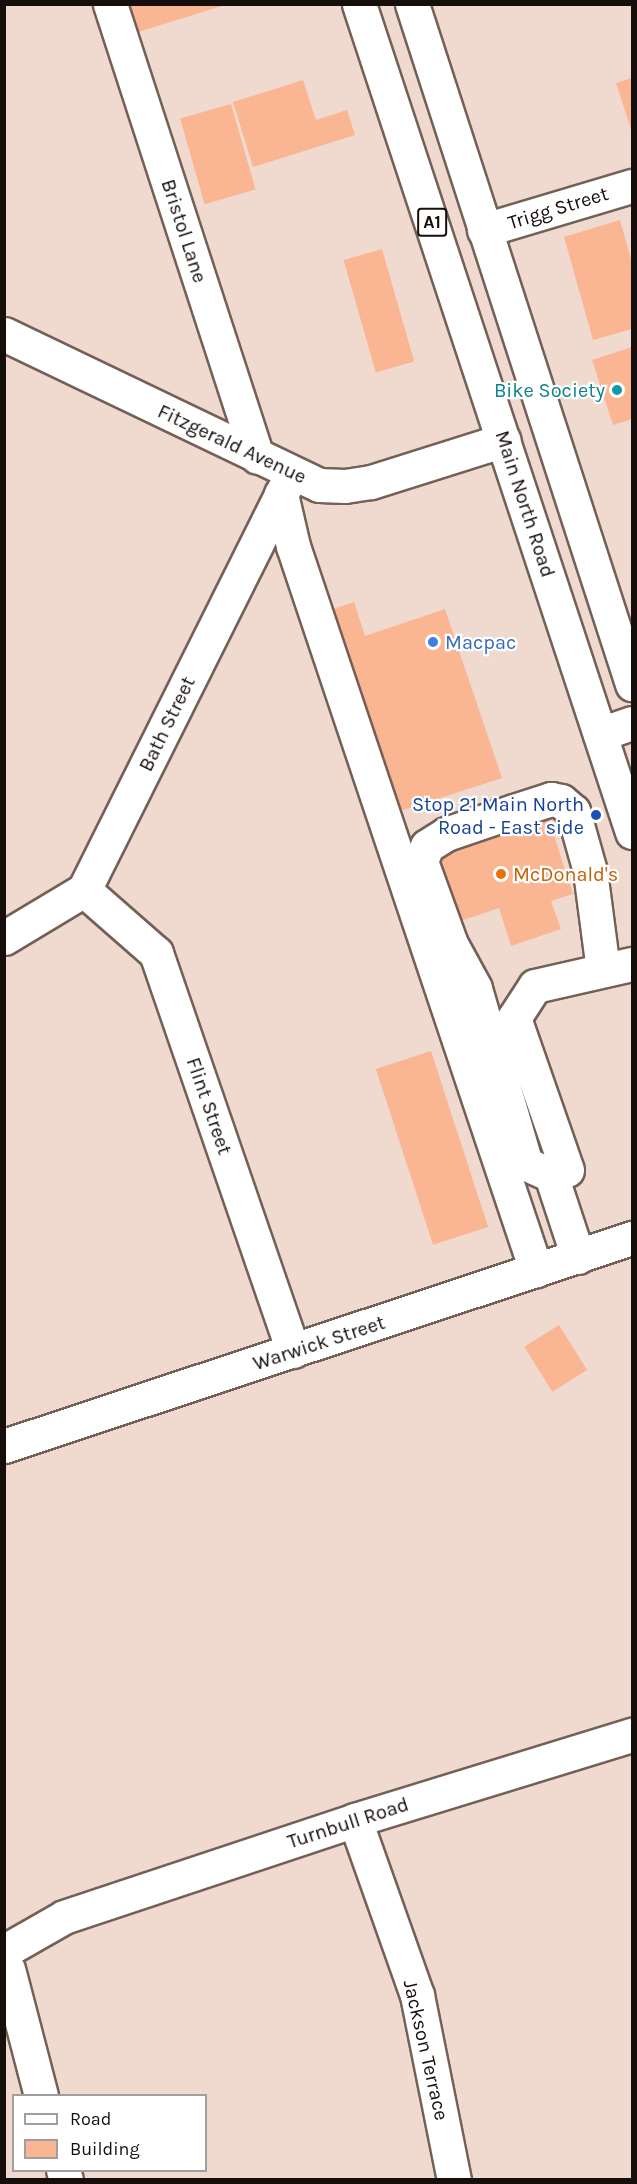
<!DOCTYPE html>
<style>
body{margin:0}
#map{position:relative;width:637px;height:2184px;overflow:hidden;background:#f0dad0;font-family:Karla,sans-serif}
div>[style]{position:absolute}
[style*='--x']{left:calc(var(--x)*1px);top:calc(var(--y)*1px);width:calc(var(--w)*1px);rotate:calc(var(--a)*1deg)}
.building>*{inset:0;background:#fab592;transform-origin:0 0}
.roads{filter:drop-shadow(2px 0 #736057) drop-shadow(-2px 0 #736057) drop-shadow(0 2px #736057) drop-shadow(0 -2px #736057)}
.minor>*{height:33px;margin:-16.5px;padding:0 16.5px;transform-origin:16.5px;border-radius:16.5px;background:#fff}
.highway>*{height:33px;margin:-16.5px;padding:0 16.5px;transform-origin:16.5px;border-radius:16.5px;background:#fff}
.dots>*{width:16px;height:16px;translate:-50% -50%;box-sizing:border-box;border:3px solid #fff;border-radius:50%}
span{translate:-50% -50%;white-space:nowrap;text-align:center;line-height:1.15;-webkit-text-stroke:4.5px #fff;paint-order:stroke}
.shield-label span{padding:2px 4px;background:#fff;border:2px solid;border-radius:4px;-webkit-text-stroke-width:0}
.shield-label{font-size:18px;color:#150e0b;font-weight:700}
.street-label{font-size:20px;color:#150e0b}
.culture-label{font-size:20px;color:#0d838f}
.right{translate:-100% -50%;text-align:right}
.shop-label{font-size:20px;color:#366cbe}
.left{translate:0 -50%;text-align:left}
.transit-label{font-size:20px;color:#164399}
.food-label{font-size:20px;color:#c56008}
.frame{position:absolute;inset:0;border:6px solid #150e0b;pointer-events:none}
.legend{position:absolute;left:12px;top:2094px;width:195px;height:78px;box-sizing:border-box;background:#fff;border:2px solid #a19f9d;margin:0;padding:8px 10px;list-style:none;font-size:18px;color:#150e0b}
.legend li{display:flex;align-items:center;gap:12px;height:30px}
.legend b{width:30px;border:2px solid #a19f9d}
</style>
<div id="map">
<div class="building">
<i style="clip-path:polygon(126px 4px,225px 4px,225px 5px,135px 33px)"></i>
<i style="clip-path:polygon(632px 78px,632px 132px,616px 83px)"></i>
<i style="clip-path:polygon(303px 80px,316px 120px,347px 110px,355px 135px,253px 167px,233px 102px)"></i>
<i style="left:231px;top:104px;width:89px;height:53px;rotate:74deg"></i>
<i style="clip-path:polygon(620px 220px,632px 263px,632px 329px,593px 340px,564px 237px)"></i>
<i style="left:382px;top:249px;width:117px;height:40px;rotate:74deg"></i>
<i style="clip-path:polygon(632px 347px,632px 419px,613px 425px,592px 360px)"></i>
<i style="clip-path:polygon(354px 602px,365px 636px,445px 609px,502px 778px,385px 816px,318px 614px)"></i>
<i style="clip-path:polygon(547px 814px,573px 894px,551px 901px,561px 929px,511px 946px,499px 908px,452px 924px,428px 854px)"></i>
<i style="left:431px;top:1051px;width:185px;height:58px;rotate:72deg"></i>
<i style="left:559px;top:1325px;width:53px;height:41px;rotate:58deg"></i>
</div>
<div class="roads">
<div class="minor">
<i style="--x:110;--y:4;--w:476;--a:72"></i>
<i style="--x:484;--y:230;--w:154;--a:-16.6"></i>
<i style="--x:4;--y:334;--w:349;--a:25.6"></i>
<i style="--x:319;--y:485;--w:26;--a:2"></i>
<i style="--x:345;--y:486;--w:26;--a:-9"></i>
<i style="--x:371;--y:482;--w:139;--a:-17.5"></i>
<i style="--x:281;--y:494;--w:53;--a:77"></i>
<i style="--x:293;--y:546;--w:764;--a:71.45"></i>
<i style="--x:84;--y:890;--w:96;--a:41.2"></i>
<i style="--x:156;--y:953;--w:421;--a:71"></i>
<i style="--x:4;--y:938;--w:93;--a:-31"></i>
<i style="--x:84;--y:890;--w:451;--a:-63.5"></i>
<i style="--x:567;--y:1170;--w:161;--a:-109.2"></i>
<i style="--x:514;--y:1018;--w:38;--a:-57"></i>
<i style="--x:535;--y:986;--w:99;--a:-12.8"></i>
<i style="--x:578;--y:1257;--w:86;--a:-108.2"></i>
<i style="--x:551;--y:1175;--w:27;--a:-156"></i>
<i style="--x:526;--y:1164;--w:183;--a:-106.2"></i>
<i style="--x:475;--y:988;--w:50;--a:-118.6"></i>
<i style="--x:451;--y:944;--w:88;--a:-109.9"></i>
<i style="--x:421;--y:861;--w:16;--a:-68"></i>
<i style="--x:427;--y:846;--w:22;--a:-32"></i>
<i style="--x:446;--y:834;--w:72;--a:-18.7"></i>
<i style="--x:514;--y:811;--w:39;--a:-18"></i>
<i style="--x:551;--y:799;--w:10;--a:11"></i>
<i style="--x:561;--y:801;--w:16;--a:40"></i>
<i style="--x:573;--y:811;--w:62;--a:74.2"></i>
<i style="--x:590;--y:871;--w:100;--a:82.5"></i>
<i style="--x:4;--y:1446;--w:662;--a:-18.33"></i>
<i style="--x:355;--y:1820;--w:186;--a:70.5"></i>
<i style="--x:417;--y:1995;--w:189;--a:78.7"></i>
<i style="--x:15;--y:1945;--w:56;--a:-29.7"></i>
<i style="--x:64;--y:1917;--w:307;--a:-18.4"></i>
<i style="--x:355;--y:1820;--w:290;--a:-17.1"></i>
<i style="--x:8;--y:1969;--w:131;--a:75.4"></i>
<i style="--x:63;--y:2170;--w:10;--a:73"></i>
</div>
<div class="highway">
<i style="--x:359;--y:4;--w:872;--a:71.75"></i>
<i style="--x:412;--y:4;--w:715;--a:72.07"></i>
<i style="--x:600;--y:734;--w:34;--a:-19"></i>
</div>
</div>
<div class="dots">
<i style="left:617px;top:390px;background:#0f9aa8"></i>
<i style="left:433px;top:642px;background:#3f7fe0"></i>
<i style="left:596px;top:815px;background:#1a4fb4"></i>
<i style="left:501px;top:874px;background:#e8710a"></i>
</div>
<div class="shield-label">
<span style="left:432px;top:222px">A1</span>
</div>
<div class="street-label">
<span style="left:558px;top:208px;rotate:-17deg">Trigg Street</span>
<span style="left:184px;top:231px;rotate:72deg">Bristol Lane</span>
<span style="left:232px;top:444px;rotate:25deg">Fitzgerald Avenue</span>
<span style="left:525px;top:504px;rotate:72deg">Main North Road</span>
<span style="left:167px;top:724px;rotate:-64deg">Bath Street</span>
<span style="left:209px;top:1106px;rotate:71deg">Flint Street</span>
<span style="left:319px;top:1343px;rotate:-18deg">Warwick Street</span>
<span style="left:348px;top:1823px;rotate:-18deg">Turnbull Road</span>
<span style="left:426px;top:2050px;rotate:77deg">Jackson Terrace</span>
</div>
<div class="culture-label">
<span class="right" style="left:605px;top:390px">Bike Society</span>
</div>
<div class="shop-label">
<span class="left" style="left:445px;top:642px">Macpac</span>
</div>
<div class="transit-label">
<span class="right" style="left:584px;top:816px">Stop 21 Main North<br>Road - East side</span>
</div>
<div class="food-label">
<span class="left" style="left:513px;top:874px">McDonald's</span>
</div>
<div class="frame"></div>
<ul class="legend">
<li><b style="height:8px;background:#fff"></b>Road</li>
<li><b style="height:16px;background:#fab592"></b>Building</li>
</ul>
</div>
